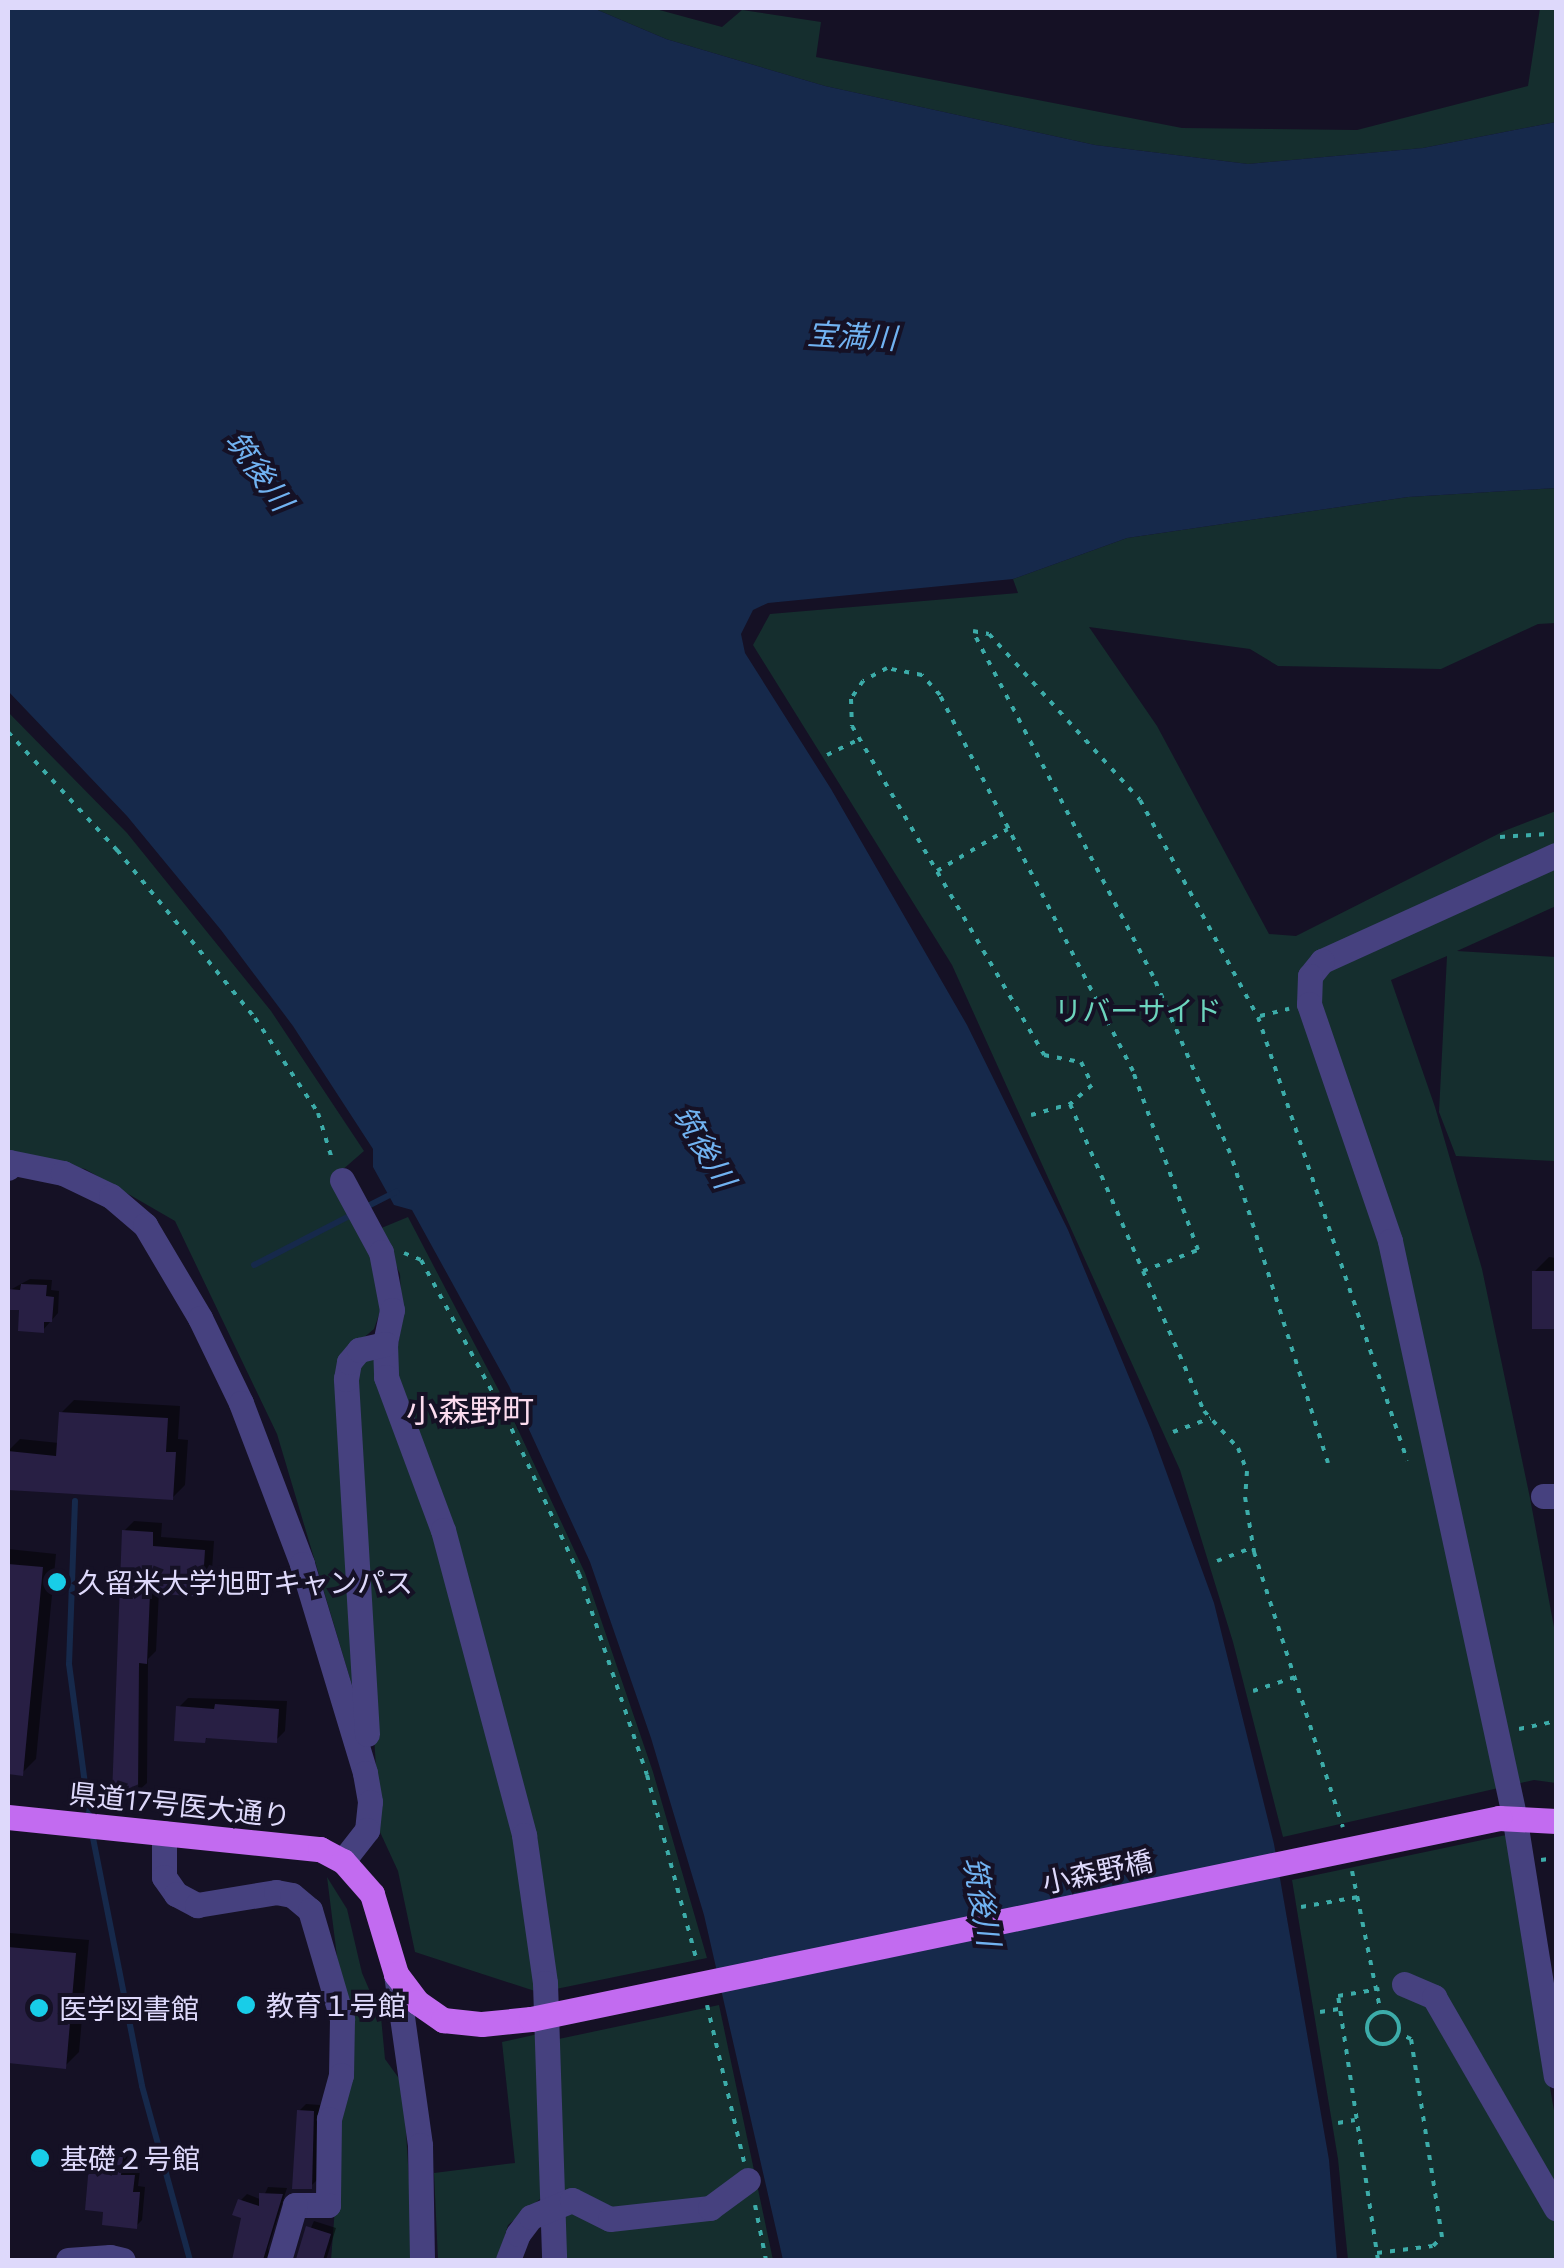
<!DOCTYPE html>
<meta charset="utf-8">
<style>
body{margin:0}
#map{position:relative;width:1564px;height:2268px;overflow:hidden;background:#151125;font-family:Commissioner,"Noto Sans JP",sans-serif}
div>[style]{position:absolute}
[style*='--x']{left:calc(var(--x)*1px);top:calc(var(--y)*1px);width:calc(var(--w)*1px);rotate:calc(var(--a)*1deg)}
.green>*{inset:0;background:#152e2e}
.water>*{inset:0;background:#16294b}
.shadow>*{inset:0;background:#0007}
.stream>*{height:6px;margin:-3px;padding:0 3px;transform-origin:3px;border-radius:3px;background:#16294b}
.building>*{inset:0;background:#281f44;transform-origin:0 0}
.path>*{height:4px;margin-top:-2px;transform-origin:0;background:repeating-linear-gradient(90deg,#3caca9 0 5px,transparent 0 13px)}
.path>.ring{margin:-2px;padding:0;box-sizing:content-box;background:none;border:4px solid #3caca9;border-radius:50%}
.minor>*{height:25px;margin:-12.5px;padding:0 12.5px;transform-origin:12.5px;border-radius:12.5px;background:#46417f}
.major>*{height:25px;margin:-12.5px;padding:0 12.5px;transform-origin:12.5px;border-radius:12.5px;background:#c26bf0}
.major-bridge>*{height:25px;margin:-12.5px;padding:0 12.5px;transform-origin:12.5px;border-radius:12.5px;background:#c26bf0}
.dots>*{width:28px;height:28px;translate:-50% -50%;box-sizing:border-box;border:5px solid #151125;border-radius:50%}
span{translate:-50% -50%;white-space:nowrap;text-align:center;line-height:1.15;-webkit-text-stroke:8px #151125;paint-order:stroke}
.park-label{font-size:28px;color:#6cd4bd}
.poi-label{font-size:28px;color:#ded9fb}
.left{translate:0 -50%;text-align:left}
.street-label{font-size:28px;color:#ded9fb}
.water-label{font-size:30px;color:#71b2f1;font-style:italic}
.quarter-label{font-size:32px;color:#fbdbee}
.frame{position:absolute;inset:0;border:10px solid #ded9fb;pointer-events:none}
</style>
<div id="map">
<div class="green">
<i style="clip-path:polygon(593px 8px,652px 8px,722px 27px,742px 10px,821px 22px,816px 57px,1182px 128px,1357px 130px,1528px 86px,1540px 8px,1556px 8px,1556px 122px,1423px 148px,1248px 164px,1095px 145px,825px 86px,666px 39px)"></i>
<i style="clip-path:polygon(1556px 488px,1556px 623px,1538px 624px,1441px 669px,1278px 666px,1250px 649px,1089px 627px,1157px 726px,1269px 934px,1296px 936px,1504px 831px,1556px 811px,1556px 906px,1457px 951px,1556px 957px,1554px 1161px,1456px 1156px,1439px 1112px,1447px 956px,1391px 980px,1435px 1107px,1482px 1269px,1530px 1498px,1556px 1638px,1556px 1783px,1534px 1780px,1283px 1837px,1233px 1642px,1180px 1470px,952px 965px,753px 645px,770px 614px,1018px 593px,1013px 579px,1127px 538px,1408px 497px)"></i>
<i style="clip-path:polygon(8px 712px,127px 833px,271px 1011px,364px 1151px,333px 1178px,376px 1260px,383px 1303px,374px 1329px,338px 1359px,354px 1692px,277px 1434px,175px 1221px,85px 1169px,8px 1154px)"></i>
<i style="clip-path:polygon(408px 1217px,507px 1406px,585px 1573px,653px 1772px,707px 1958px,551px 1990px,394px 1368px,402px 1321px,400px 1274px,379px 1229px)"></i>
<i style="clip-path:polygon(379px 1353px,436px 1535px,518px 1840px,538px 1992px,415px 1952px,398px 1871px,380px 1832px,352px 1384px,362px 1360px)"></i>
<i style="clip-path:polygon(1506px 1835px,1556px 2122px,1556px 2260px,1348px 2260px,1338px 2159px,1292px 1880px)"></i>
<i style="clip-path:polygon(327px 1877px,347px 1909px,362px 1973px,381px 2017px,385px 2059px,403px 2084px,414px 2260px,331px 2260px,343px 2103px,342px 1996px)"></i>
<i style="clip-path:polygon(719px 2005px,773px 2260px,561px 2260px,554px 2040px)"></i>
<i style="clip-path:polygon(538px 2034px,545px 2195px,508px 2225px,498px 2260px,438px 2260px,434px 2173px,515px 2163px,502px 2042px)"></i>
</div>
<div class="water">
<i style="clip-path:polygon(8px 8px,593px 8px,666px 39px,825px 86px,1095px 145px,1248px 164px,1423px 148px,1556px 122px,1556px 488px,1408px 497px,1127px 538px,1013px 579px,768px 603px,753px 610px,741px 634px,745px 653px,831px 789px,967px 1025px,1068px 1230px,1151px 1430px,1214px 1603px,1274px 1844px,1329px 2160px,1337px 2260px,783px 2260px,704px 1915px,651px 1738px,590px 1562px,509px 1386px,412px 1210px,394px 1205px,373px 1167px,373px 1149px,293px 1026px,221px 930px,127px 816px,8px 691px)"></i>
</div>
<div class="shadow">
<i style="clip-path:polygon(1549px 1257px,1556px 1258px,1556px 1327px,1533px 1326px,1534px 1272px)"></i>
<i style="clip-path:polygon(30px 1279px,52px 1280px,51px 1290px,59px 1291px,58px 1313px,43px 1330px,10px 1290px)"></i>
<i style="clip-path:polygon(74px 1400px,180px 1406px,178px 1439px,188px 1440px,185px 1485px,172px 1498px,8px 1487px,8px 1451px,20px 1439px,59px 1443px,61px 1413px)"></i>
<i style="clip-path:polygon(134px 1521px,162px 1523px,161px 1537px,214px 1541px,211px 1584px,201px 1594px,159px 1591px,156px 1651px,148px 1659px,147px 1783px,137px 1792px,124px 1531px)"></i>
<i style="clip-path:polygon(8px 1549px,56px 1554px,36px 1759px,22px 1773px,8px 1772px)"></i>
<i style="clip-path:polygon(188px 1698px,287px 1701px,285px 1731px,276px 1740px,210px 1735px,204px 1741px,179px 1707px)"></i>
<i style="clip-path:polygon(10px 1933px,89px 1940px,79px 2052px,65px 2066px,8px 2061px)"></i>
<i style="clip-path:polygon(306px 2104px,320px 2105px,317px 2180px,311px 2186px,299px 2111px)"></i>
<i style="clip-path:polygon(99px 2148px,128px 2152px,126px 2169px,140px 2170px,138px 2186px,145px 2187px,142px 2220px,136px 2226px,106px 2210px,93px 2155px)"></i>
<i style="clip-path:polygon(268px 2187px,287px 2188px,268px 2248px,271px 2260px,235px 2259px,244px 2217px,241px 2200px,247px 2194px,262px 2200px)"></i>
<i style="clip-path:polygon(314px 2221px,336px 2228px,326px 2260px,297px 2260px)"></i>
</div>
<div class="stream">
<i style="--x:366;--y:1207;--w:34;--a:-27"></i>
<i style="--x:254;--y:1265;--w:114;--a:-27.2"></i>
<i style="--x:75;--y:1501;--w:163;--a:92.1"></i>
<i style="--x:69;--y:1664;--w:158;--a:82.4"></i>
<i style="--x:92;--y:1833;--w:258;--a:78.8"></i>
<i style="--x:142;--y:2086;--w:180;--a:74.6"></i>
</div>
<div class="building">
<i style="left:1532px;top:1271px;width:24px;height:58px"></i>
<i style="clip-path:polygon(21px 1284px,47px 1285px,46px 1296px,54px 1297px,52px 1322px,44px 1322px,44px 1333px,18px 1331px,19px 1310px,8px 1310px,8px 1289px,20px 1290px)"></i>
<i style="clip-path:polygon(59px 1412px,168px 1418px,166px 1452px,176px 1452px,173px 1500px,8px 1490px,8px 1451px,56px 1456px)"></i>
<i style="clip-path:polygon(122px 1530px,153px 1532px,153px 1546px,205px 1550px,202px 1597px,150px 1593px,147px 1664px,139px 1663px,138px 1795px,112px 1795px)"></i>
<i style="clip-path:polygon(8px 1564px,43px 1567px,23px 1776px,8px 1774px)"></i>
<i style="clip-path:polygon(215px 1704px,279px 1709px,277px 1743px,206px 1738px,205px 1743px,174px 1741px,176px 1706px,214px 1709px)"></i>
<i style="clip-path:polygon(8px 1947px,76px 1953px,66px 2069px,8px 2063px)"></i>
<i style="clip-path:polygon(297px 2110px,314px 2111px,312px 2189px,292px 2189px)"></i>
<i style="clip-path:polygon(90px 2154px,123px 2157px,121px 2175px,135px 2175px,133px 2192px,140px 2192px,137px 2229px,102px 2225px,103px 2212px,85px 2210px)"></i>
<i style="clip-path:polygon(259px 2193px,283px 2194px,263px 2260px,232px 2260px,241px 2218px,232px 2215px,238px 2199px,259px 2206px)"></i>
<i style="clip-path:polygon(306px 2226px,331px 2234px,323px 2260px,296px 2259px)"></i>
</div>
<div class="path">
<i style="--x:8;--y:732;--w:161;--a:47.3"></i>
<i style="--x:117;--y:850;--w:217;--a:50.6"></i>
<i style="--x:255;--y:1018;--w:114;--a:56.4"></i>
<i style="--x:318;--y:1113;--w:48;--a:73.1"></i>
<i style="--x:827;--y:755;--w:37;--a:-26"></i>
<i style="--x:1500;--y:837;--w:47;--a:-3.7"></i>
<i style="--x:937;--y:871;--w:82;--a:-30.6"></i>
<i style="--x:8;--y:974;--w:63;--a:90"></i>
<i style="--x:1260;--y:1016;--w:30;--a:-14"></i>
<i style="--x:1031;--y:1115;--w:41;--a:-15.8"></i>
<i style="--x:404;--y:1253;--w:18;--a:22"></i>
<i style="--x:421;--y:1260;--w:179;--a:61.6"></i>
<i style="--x:506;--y:1417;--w:173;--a:65.1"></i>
<i style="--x:579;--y:1574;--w:212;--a:71.3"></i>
<i style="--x:647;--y:1775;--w:194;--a:75"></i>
<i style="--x:1143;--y:1271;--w:59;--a:-20.9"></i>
<i style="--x:1198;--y:1250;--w:190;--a:-110"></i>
<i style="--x:1133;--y:1071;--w:423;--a:-117.2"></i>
<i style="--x:940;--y:695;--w:27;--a:-132"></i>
<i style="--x:922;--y:675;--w:36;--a:-169"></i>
<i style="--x:887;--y:668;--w:27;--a:152"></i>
<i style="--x:863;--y:681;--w:22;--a:124"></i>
<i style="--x:851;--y:699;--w:27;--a:88"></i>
<i style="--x:852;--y:726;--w:381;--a:59.7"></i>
<i style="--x:1044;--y:1055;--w:38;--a:11"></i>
<i style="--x:1081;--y:1062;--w:25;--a:64"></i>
<i style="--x:1092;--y:1085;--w:29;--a:139"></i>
<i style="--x:1070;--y:1104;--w:182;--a:66.4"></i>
<i style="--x:1143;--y:1271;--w:153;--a:66.5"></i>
<i style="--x:1204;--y:1411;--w:50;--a:47.4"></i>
<i style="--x:1238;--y:1448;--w:25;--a:69"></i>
<i style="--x:1247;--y:1471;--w:26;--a:94"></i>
<i style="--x:1245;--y:1497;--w:56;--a:80.7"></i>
<i style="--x:1254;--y:1552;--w:289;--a:72.1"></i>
<i style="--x:1173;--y:1432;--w:40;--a:-20.2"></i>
<i style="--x:1328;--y:1463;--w:325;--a:-107.5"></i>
<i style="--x:1230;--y:1153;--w:193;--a:-113.5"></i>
<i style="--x:1153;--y:976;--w:389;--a:-117.6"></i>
<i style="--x:973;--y:631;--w:16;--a:11"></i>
<i style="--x:989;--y:634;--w:224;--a:47.7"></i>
<i style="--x:1140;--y:800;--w:247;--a:61.5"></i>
<i style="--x:1258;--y:1017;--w:468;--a:71.4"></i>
<i style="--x:1217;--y:1561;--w:39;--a:-21"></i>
<i style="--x:1253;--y:1691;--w:44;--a:-18.4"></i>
<i style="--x:1519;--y:1729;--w:38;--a:-12"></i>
<i style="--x:1541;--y:1860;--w:15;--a:-8"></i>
<i style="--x:1352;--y:1871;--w:145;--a:78.5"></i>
<i style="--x:1301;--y:1907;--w:58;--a:-10"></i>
<i style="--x:707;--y:2005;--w:161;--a:76.7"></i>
<i style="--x:1320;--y:2012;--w:19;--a:-9"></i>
<i class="ring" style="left:1367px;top:2012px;width:28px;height:28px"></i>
<i style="--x:1338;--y:2123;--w:17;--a:-10"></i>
<i style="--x:755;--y:2205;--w:56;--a:78.7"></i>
<i style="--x:1377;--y:2253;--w:56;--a:-7.1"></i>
<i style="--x:1433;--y:2246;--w:13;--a:-45"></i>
<i style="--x:1442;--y:2237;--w:200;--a:-98.9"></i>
<i style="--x:1411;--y:2039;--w:14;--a:-155"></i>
<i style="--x:1378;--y:2260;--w:267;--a:-98.6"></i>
<i style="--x:1338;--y:1996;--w:42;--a:-9.7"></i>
</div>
<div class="minor">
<i style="--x:1556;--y:855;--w:257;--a:155.6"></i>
<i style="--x:1322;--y:961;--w:19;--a:129"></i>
<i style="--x:1310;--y:976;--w:28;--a:92"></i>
<i style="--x:1309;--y:1004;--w:250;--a:71.1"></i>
<i style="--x:1390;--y:1241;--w:587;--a:77.81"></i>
<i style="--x:1514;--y:1815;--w:264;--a:80.9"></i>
<i style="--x:8;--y:1168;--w:6;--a:-81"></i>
<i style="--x:9;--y:1162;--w:55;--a:11.5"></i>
<i style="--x:63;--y:1173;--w:53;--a:25.6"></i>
<i style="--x:111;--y:1196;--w:45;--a:40.5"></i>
<i style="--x:145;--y:1225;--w:108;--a:59.4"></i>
<i style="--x:200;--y:1318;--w:94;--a:64.2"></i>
<i style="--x:241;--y:1403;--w:172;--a:69.2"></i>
<i style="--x:302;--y:1564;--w:218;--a:73.2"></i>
<i style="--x:365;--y:1773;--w:29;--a:80"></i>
<i style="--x:370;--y:1802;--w:28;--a:96"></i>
<i style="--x:367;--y:1830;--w:39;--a:128"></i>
<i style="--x:342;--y:1180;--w:82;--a:61.6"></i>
<i style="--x:381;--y:1252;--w:59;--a:79.3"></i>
<i style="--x:392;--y:1310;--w:35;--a:102"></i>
<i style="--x:385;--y:1344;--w:33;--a:88"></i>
<i style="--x:386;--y:1377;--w:163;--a:69.6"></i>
<i style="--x:443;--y:1530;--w:316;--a:75.1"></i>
<i style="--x:524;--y:1835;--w:149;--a:81.9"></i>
<i style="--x:545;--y:1983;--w:277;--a:88.1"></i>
<i style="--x:1543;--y:1496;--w:13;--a:0"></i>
<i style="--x:367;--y:1734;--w:356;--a:-93.4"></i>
<i style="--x:346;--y:1379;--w:17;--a:-80"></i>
<i style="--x:349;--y:1362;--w:16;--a:-50"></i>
<i style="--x:359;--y:1350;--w:27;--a:-13"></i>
<i style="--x:164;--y:1833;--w:44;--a:90"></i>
<i style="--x:164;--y:1877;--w:21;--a:55"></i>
<i style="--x:176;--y:1894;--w:24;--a:28"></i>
<i style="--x:197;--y:1905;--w:80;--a:-9.3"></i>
<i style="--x:276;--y:1892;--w:16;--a:11"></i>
<i style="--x:292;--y:1895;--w:23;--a:40"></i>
<i style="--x:310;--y:1910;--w:114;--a:73.6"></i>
<i style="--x:342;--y:2019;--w:56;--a:91"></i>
<i style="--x:341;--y:2075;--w:46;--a:105.3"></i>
<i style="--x:329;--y:2119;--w:86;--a:90.7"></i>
<i style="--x:328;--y:2205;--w:33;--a:180"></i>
<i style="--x:295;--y:2205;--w:57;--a:106.2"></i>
<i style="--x:396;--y:1974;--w:173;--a:82"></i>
<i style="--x:420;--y:2145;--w:115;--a:89"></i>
<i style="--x:1404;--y:1984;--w:33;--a:23"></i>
<i style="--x:1434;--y:1997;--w:244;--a:60"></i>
<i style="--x:68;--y:2260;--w:42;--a:-4.1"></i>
<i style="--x:110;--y:2257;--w:13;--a:13"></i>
<i style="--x:508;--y:2260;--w:28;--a:-69"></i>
<i style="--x:518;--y:2234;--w:21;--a:-53"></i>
<i style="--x:531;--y:2217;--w:44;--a:-22.5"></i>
<i style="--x:572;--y:2200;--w:42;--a:26.6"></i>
<i style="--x:610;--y:2219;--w:101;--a:-6.3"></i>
<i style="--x:710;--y:2208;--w:47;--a:-36.4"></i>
</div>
<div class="major">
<i style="--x:8;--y:1817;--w:314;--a:5.9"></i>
<i style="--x:320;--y:1849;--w:26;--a:28"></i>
<i style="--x:343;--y:1861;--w:44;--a:48.7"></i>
<i style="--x:372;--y:1894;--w:84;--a:73.3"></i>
<i style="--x:396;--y:1974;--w:35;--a:53"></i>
<i style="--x:417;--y:2002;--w:32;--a:35"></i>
<i style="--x:443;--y:2020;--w:39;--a:6"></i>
<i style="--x:482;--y:2024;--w:49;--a:-5.8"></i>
<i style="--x:1499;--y:1818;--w:57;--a:3"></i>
</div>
<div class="major-bridge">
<i style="--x:531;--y:2019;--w:989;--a:-11.73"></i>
</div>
<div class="dots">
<i style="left:57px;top:1582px;background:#18cde8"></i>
<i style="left:246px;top:2005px;background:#18cde8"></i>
<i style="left:39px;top:2008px;background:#18cde8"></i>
<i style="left:40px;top:2158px;background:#18cde8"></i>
</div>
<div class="park-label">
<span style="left:1138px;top:1010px">リバーサイド</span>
</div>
<div class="poi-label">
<span class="left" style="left:77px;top:1582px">久留米大学旭町キャンパス</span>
<span class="left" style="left:266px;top:2005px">教育１号館</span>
<span class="left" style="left:59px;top:2008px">医学図書館</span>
<span class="left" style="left:60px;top:2158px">基礎２号館</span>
</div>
<div class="street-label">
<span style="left:180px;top:1804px;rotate:6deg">県道17号医大通り</span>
<span style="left:1097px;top:1871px;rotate:-12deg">小森野橋</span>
</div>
<div class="water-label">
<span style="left:852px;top:335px;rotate:3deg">宝満川</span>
<span style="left:260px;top:470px;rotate:54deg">筑後川</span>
<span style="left:705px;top:1146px;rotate:59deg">筑後川</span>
<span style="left:983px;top:1901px;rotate:80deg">筑後川</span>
</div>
<div class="quarter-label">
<span style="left:470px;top:1409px">小森野町</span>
</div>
<div class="frame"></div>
</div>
